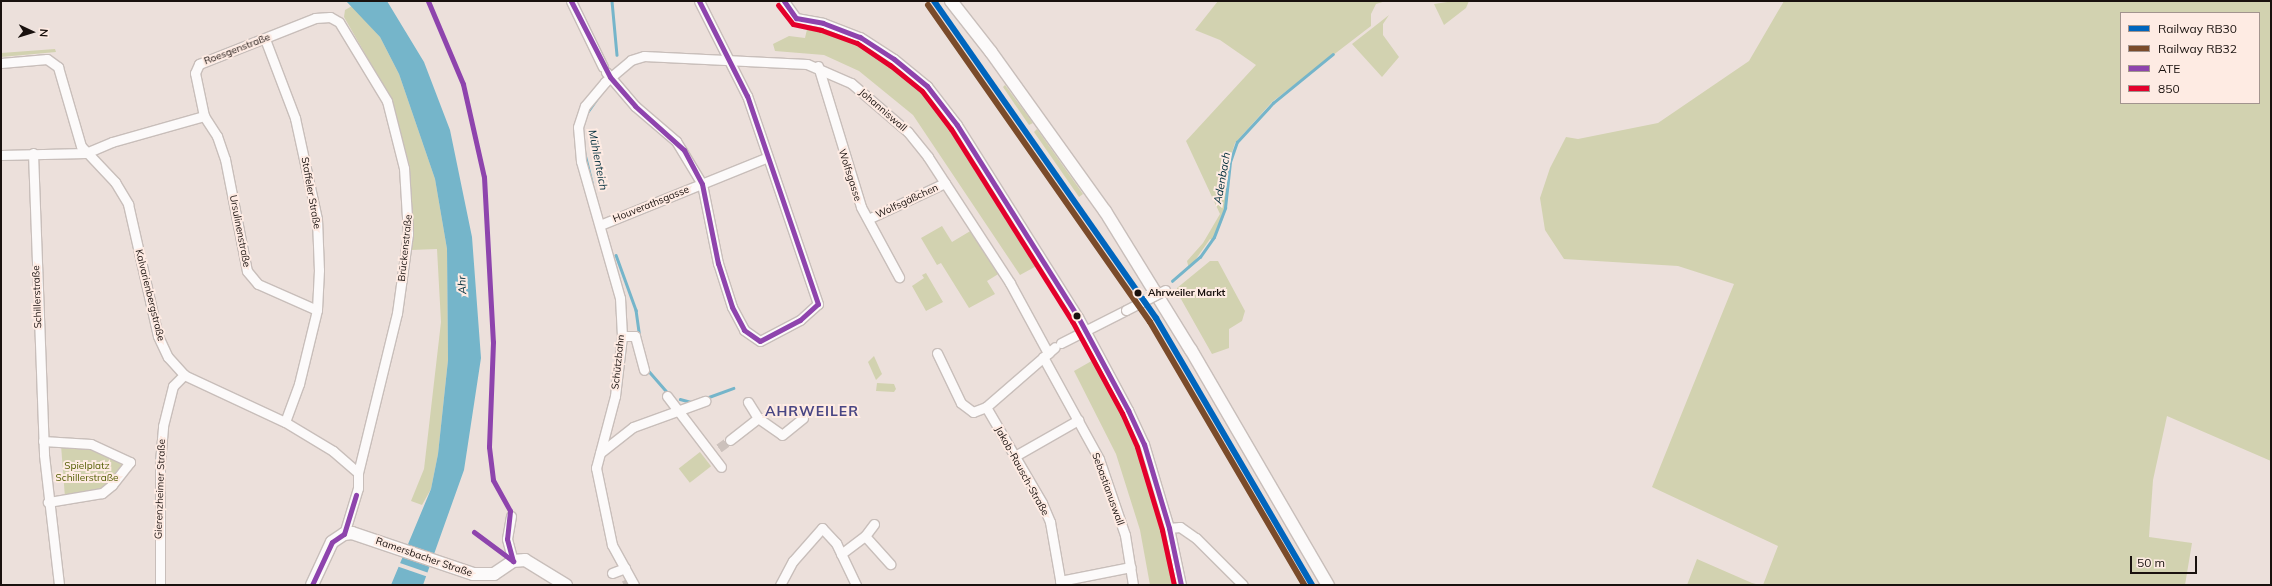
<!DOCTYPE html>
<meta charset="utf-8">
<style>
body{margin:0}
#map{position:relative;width:2272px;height:586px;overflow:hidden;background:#ece0db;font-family:Mulish,sans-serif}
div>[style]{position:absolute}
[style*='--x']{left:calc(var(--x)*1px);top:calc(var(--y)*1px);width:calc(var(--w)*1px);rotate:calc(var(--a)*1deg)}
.green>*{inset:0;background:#d2d2b0;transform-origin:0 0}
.water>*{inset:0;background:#75b5ca}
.pier>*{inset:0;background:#ece0db;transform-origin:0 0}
.stream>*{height:2.5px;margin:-1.25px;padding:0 1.25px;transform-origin:1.25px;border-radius:1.25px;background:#75b5ca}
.minor-tunnel>*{height:9px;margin-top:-4.5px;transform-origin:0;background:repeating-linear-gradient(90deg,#ccc1bc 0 9px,transparent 0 13.5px)}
.roads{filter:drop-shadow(1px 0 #c8beba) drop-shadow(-1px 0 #c8beba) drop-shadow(0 1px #c8beba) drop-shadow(0 -1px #c8beba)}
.minor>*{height:9px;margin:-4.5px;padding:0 4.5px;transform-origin:4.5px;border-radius:4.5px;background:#fcfafa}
.major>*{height:12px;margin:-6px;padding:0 6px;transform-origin:6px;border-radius:6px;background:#fcfafa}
.bridges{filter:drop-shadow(1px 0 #c8beba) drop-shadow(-1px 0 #c8beba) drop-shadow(0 1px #c8beba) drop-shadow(0 -1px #c8beba)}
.minor-bridge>*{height:9px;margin:-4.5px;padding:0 4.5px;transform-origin:4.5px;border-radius:4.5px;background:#fcfafa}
.bus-1>*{height:5px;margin:-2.5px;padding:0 2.5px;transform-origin:2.5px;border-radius:2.5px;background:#8e44ad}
.bus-2>*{height:5px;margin:-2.5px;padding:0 2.5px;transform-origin:2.5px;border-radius:2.5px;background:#e4002b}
.rail-1>*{height:6px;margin:-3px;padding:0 3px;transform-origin:3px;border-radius:3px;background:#0065bd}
.rail-2>*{height:6px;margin:-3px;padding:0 3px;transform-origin:3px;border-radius:3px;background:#7a4b2a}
.dots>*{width:11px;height:11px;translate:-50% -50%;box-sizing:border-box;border:2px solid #feebe3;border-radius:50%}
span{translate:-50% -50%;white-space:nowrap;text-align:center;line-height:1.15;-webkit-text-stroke:4px #feebe3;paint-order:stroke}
.street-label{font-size:10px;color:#19110e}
.stop-label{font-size:10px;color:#19110e;font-weight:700}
.left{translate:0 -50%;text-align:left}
.park-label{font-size:10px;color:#545e02}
.water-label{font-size:11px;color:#002e3c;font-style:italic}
.district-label{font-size:14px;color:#484583;font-weight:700;letter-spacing:1px}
.frame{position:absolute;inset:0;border:2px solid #19110e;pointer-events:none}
.legend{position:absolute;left:2120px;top:12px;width:140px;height:92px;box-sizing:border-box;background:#feebe3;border:1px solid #a2948e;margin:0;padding:5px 7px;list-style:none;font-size:12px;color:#19110e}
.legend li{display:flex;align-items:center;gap:8px;height:20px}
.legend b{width:20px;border:1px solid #a2948e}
.north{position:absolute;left:12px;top:12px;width:40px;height:40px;-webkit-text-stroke:3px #feebe3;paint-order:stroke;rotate:94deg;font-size:11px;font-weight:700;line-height:16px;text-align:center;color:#19110e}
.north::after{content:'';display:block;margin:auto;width:14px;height:18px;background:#19110e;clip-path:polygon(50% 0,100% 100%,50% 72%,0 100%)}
.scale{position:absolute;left:2130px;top:556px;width:67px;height:18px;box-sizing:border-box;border:2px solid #19110e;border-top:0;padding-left:5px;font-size:12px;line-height:14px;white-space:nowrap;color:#19110e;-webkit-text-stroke:3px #feebe3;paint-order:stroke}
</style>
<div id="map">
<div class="green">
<i style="clip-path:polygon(1218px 1px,1386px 1px,1376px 4px,1371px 14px,1371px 26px,1272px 102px,1235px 143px,1229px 162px,1224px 216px,1214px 241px,1210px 239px,1189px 269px,1187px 261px,1203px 243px,1220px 214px,1186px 141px,1256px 65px,1220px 40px,1195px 30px)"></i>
<i style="clip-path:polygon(1454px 1px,1469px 1px,1466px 8px,1444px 25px,1434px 4px)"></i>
<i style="clip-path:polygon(evenodd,1784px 1px,2271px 1px,2271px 461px,2167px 416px,2153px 480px,2149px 537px,2192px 543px,2185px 585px,1763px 585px,1778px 546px,1652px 487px,1734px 284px,1678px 266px,1564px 259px,1545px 230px,1540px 198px,1550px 168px,1566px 137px,1578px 139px,1658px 123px,1749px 61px,1784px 1px,2121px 13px,2259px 13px,2259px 103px,2121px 103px,2121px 13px)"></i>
<i style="clip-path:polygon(352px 6px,380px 37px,399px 74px,435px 179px,447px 249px,448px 360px,438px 454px,431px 489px,422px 505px,411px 501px,424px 469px,441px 322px,437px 249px,411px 250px,410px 167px,391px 99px,344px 17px,345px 10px)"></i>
<i style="clip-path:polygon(1389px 15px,1383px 24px,1383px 35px,1399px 57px,1382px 77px,1352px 44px)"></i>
<i style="clip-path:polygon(808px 25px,858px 39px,924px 88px,1042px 263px,1020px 275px,913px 115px,859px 71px,824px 55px,775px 51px,773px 44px,789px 36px,805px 38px)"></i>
<i style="clip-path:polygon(55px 49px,56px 52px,1px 57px,1px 53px)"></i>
<i style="clip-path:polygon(1005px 85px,1033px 123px,1029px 125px,1003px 87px)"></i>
<i style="clip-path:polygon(1037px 129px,1083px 194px,1079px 197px,1034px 132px)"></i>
<i style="clip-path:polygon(942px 226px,952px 242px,972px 230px,1000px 273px,987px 281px,995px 294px,969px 308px,941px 263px,937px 265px,921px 238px)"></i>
<i style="clip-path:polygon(1210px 261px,1218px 261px,1245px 311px,1242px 321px,1229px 329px,1229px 348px,1212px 354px,1177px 292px,1177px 288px)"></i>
<i style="clip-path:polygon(926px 273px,943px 302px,926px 311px,912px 286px,924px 278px,922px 275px)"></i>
<i style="clip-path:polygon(874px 356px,882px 374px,876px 380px,868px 362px)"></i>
<i style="clip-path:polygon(1095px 359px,1139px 446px,1163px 520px,1175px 585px,1150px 585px,1140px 530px,1116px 454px,1074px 371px)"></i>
<i style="clip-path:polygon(877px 383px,894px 384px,896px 389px,894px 392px,876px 391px)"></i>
<i style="clip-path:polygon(61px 445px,85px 445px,107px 453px,124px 467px,101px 490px,65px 498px)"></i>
<i style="left:700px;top:452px;width:18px;height:27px;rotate:52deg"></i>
<i style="clip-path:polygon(1697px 559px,1752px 583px,1760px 585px,1687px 585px)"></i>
</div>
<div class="water">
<i style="clip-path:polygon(346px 1px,387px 1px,424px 62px,450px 130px,472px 237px,481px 358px,464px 470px,423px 585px,391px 585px,431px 489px,438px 454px,448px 360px,447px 249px,435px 179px,399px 74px,380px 37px)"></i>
</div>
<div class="pier">
<i style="left:397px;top:562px;width:36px;height:4px;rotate:19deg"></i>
</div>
<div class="stream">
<i style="--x:612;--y:1;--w:54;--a:84.7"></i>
<i style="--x:586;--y:114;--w:21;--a:-55"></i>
<i style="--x:584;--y:150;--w:33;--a:76"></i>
<i style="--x:616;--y:255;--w:59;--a:70"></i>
<i style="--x:636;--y:310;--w:29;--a:82"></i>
<i style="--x:1172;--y:281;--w:37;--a:-41"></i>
<i style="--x:1200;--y:257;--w:24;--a:-55"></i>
<i style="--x:1214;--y:237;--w:31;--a:-69"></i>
<i style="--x:1225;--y:208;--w:46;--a:-83.8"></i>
<i style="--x:1230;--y:162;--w:21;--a:-71"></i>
<i style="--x:1237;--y:142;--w:53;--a:-47.3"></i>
<i style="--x:1273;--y:103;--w:77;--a:-39.2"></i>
<i style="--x:648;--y:370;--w:29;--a:49"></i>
<i style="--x:706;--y:398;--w:29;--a:-20"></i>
<i style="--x:680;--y:399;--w:11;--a:15"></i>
</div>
<div class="minor-tunnel">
<i style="--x:719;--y:448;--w:14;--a:-36"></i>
<i style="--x:624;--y:585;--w:4;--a:-27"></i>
</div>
<div class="roads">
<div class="minor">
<i style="--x:571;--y:1;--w:73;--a:64.1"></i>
<i style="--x:784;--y:1;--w:21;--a:55"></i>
<i style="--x:796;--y:18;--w:27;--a:10"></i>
<i style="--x:823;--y:23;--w:40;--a:21"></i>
<i style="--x:860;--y:37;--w:40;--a:32.9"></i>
<i style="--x:894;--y:59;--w:43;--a:39.3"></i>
<i style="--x:927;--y:86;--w:49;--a:52.4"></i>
<i style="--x:957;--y:125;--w:227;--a:57.8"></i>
<i style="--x:1078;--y:317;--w:106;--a:61.7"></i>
<i style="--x:1128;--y:410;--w:38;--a:65"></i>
<i style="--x:1144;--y:444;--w:88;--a:73.4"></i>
<i style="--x:1169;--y:528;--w:58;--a:78.1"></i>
<i style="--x:265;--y:39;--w:85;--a:69.2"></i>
<i style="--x:295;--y:118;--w:103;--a:77.7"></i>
<i style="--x:317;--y:219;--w:51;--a:87.8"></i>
<i style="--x:319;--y:270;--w:40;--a:92.9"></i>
<i style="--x:317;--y:310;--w:76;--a:103.7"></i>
<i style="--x:299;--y:384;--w:40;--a:110.2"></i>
<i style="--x:1;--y:63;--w:46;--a:-5"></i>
<i style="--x:47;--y:59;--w:14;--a:36"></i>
<i style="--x:58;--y:67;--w:82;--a:73.8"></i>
<i style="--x:81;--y:146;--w:50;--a:46.6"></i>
<i style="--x:115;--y:182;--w:26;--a:59"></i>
<i style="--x:128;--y:204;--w:135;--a:77.2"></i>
<i style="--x:158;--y:336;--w:23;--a:65"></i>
<i style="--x:168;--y:357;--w:24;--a:48"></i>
<i style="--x:184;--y:375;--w:111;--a:25"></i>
<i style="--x:285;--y:422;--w:56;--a:31.1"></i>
<i style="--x:333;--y:451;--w:33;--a:41"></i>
<i style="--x:358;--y:473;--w:15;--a:90"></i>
<i style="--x:358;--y:488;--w:48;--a:106.9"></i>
<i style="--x:818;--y:66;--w:147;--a:73"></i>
<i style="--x:861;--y:207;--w:80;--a:61.5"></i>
<i style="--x:606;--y:72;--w:45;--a:49.5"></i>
<i style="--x:635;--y:106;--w:54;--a:40.5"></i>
<i style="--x:676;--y:141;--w:50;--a:58.8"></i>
<i style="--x:702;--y:184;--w:81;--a:78.6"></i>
<i style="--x:718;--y:263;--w:46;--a:72.3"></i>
<i style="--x:732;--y:307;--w:26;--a:62"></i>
<i style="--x:744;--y:330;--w:19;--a:35"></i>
<i style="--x:760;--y:341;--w:45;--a:-27.7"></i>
<i style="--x:800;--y:320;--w:24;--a:-42"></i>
<i style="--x:818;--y:304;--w:220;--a:-108.8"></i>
<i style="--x:747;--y:96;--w:106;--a:-116.8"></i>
<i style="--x:204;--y:116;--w:44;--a:-101.8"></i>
<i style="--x:195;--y:73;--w:10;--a:-66"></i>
<i style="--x:199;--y:64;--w:125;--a:-21.6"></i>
<i style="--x:315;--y:18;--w:15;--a:-4"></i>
<i style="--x:330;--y:17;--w:10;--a:29"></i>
<i style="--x:339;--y:22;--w:92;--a:58.7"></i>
<i style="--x:387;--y:101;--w:69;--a:75.8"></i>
<i style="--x:404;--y:168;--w:66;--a:86.5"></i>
<i style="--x:408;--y:234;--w:80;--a:97.9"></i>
<i style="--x:397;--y:313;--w:165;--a:103.7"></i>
<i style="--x:204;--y:116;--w:24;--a:57"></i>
<i style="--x:217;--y:136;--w:24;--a:71"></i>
<i style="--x:225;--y:159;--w:114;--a:78.9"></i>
<i style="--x:247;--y:271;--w:17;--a:50"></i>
<i style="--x:258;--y:284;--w:64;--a:23.8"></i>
<i style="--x:33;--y:153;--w:302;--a:87.9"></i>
<i style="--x:44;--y:455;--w:131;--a:83.4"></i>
<i style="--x:1;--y:155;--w:85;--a:-1.3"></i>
<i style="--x:86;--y:153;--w:28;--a:-23"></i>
<i style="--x:112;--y:142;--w:96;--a:-15.8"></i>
<i style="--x:868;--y:219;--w:85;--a:-25.1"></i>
<i style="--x:600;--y:225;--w:179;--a:-22"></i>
<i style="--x:622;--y:336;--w:13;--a:0"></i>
<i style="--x:635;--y:336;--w:35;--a:75"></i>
<i style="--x:1061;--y:343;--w:73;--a:-26.9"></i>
<i style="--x:937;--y:353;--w:55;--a:64.4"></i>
<i style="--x:961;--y:403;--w:15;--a:37"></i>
<i style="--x:973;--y:412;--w:14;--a:-21"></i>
<i style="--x:986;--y:407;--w:91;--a:-41"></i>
<i style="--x:1043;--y:357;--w:116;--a:61.2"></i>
<i style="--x:1099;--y:459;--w:80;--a:71.1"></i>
<i style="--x:1125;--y:535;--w:51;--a:80.9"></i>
<i style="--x:667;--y:396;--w:89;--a:52.7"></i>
<i style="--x:986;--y:407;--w:111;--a:59.7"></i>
<i style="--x:1042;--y:503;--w:21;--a:67"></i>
<i style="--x:1050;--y:522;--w:64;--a:80.1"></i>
<i style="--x:758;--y:418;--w:29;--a:35"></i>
<i style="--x:782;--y:435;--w:27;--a:-39"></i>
<i style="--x:730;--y:440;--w:36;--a:-38"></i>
<i style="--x:758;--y:418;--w:19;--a:-122"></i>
<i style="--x:43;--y:441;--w:48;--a:3.6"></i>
<i style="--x:91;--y:444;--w:43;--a:24.8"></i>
<i style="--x:130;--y:462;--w:29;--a:128"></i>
<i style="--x:112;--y:485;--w:13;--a:141"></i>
<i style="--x:102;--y:493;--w:55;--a:170.5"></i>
<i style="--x:600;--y:453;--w:42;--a:-38.2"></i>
<i style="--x:633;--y:427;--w:77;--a:-19.9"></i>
<i style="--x:1015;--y:456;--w:73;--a:-29.7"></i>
<i style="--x:511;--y:516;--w:23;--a:100"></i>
<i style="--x:507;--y:539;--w:23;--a:75"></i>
<i style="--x:1169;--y:528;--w:11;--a:-5"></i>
<i style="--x:1180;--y:527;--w:19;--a:35"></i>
<i style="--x:1196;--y:538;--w:66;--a:45"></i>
<i style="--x:865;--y:536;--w:15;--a:-53"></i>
<i style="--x:841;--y:554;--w:30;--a:-37"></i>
<i style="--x:865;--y:536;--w:38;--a:48"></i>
<i style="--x:612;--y:573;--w:14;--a:-21"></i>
<i style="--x:1060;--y:581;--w:72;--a:-11.2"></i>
<i style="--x:160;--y:585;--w:123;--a:-90"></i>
<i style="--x:160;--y:462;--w:36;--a:-85"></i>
<i style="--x:163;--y:426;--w:41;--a:-76"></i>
<i style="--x:173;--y:386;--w:16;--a:-45"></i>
<i style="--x:634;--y:585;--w:46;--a:-118.8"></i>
<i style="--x:612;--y:545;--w:79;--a:-101.7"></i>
<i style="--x:596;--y:468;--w:74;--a:-75.2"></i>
<i style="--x:615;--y:396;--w:60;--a:-83.3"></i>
<i style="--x:622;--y:336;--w:38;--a:-93"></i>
<i style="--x:620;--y:298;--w:142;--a:-105.9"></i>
<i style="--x:581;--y:161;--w:34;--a:-95"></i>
<i style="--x:578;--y:127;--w:22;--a:-72"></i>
<i style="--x:585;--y:106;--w:31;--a:-50"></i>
<i style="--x:605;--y:82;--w:34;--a:-40"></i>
<i style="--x:631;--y:60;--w:14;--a:-17"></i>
<i style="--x:644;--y:56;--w:163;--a:2.8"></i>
<i style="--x:807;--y:64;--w:48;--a:23.4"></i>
<i style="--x:851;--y:83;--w:75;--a:40.7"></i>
<i style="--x:908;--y:132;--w:32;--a:51"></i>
<i style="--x:928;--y:157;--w:150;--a:56.9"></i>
<i style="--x:1010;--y:283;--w:80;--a:61.5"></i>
<i style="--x:780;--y:585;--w:27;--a:-62"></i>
<i style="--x:793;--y:561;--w:44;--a:-48.7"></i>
<i style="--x:822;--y:528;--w:21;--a:47"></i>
<i style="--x:836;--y:543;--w:47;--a:64.5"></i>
</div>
<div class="major">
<i style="--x:951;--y:1;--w:65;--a:51.9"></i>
<i style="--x:991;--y:52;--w:196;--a:54.4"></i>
<i style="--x:1105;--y:211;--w:163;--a:58.3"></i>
<i style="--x:1191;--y:350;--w:272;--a:59.8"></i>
<i style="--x:312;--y:585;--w:47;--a:-65.1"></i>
<i style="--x:332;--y:542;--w:14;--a:-34"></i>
<i style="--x:344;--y:534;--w:8;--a:-7"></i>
<i style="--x:352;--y:533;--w:128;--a:18.7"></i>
<i style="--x:473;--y:574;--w:21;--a:0"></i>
<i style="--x:494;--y:574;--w:23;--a:-34"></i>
<i style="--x:513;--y:561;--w:12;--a:-5"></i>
<i style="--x:525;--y:560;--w:48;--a:31.4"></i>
</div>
</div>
<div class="bridges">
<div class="minor-bridge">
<i style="--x:1126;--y:310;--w:44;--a:-27.1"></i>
</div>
</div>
<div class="bus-1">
<i style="--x:428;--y:1;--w:90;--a:67.1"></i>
<i style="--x:463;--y:84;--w:95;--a:77.3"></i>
<i style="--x:484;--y:177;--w:165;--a:86.9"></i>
<i style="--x:493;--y:342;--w:105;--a:92.2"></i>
<i style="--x:489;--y:447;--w:33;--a:83"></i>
<i style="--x:493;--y:480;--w:35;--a:61"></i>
<i style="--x:510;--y:511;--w:28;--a:96"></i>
<i style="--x:507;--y:539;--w:23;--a:75"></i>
<i style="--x:571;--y:1;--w:85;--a:62.8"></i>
<i style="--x:610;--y:77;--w:38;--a:49"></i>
<i style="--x:635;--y:106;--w:66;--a:41.9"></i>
<i style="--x:684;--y:150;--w:38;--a:62"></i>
<i style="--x:702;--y:184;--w:81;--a:78.6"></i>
<i style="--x:718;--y:263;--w:46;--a:72.3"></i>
<i style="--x:732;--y:307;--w:26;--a:62"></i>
<i style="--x:744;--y:330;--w:19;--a:35"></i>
<i style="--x:760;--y:341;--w:45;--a:-27.7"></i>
<i style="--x:800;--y:320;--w:24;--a:-42"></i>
<i style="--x:818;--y:304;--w:220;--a:-108.8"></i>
<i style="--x:747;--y:96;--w:106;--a:-116.8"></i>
<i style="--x:784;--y:1;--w:21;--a:55"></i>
<i style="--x:796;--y:18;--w:27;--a:10"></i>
<i style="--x:823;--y:23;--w:40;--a:21"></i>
<i style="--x:860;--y:37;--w:40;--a:32.9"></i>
<i style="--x:894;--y:59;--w:43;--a:39.3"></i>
<i style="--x:927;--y:86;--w:49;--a:52.4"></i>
<i style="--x:957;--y:125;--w:227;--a:57.8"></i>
<i style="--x:1078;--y:317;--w:106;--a:61.7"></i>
<i style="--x:1128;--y:410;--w:38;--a:65"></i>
<i style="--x:1144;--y:444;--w:88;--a:73.4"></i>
<i style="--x:1169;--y:528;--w:58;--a:78.1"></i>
<i style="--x:474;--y:532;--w:49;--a:36.6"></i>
<i style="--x:312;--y:585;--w:47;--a:-65.1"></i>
<i style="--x:332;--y:542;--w:14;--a:-34"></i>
<i style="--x:344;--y:534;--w:41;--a:-72.9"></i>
</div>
<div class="bus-2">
<i style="--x:778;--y:5;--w:24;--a:52"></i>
<i style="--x:793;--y:24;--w:29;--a:12"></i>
<i style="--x:821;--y:30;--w:38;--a:20"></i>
<i style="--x:857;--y:43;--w:40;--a:34"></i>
<i style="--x:890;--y:65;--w:41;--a:39.1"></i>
<i style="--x:922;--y:91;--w:48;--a:52.7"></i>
<i style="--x:951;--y:129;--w:227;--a:57.8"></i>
<i style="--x:1072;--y:321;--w:105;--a:61.5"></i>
<i style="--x:1122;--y:413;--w:37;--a:66"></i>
<i style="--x:1137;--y:447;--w:87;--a:73.2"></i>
<i style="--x:1162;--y:530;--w:56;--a:77.7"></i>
</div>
<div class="rail-1">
<i style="--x:934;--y:1;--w:387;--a:55"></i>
<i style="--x:1156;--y:318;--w:309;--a:59.7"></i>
</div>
<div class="rail-2">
<i style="--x:928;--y:5;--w:387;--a:55"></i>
<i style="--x:1150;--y:322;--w:305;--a:59.6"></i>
</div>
<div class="dots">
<i style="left:1138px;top:293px;background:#19110e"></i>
<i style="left:1077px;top:316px;background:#19110e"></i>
</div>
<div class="street-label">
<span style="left:237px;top:49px;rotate:-21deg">Roesgenstraße</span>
<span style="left:883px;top:110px;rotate:41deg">Johanniswall</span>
<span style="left:850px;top:175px;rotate:72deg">Wolfsgasse</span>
<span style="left:311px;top:193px;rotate:80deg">Staffeler Straße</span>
<span style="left:907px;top:201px;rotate:-25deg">Wolfsgäßchen</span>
<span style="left:651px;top:204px;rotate:-22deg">Houverathsgasse</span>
<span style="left:240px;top:231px;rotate:79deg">Ursulinenstraße</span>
<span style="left:405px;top:248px;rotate:-84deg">Brückenstraße</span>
<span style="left:150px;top:295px;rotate:76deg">Kalvarienbergstraße</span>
<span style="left:37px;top:297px;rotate:-92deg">Schillerstraße</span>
<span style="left:618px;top:362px;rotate:-84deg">Schützbahn</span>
<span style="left:1022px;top:471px;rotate:61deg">Jakob-Rausch-Straße</span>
<span style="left:160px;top:489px;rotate:-88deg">Gierenzheimer Straße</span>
<span style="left:1108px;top:489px;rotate:70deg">Sebastianuswall</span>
<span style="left:424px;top:557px;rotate:19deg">Ramersbacher Straße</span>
</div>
<div class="stop-label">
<span class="left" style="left:1148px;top:293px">Ahrweiler Markt</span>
</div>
<div class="park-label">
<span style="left:87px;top:471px">Spielplatz<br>Schillerstraße</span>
</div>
<div class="water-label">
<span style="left:598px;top:160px;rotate:79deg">Mühlenteich</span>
<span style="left:1222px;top:178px;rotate:-80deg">Adenbach</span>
<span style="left:462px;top:285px;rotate:-93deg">Ahr</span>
</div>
<div class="district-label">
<span style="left:812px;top:411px">AHRWEILER</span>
</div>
<div class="frame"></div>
<ul class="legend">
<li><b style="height:5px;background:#0065bd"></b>Railway RB30</li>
<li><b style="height:5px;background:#7a4b2a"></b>Railway RB32</li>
<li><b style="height:5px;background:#8e44ad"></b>ATE</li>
<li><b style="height:5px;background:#e4002b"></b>850</li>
</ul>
<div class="north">N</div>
<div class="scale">50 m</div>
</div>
